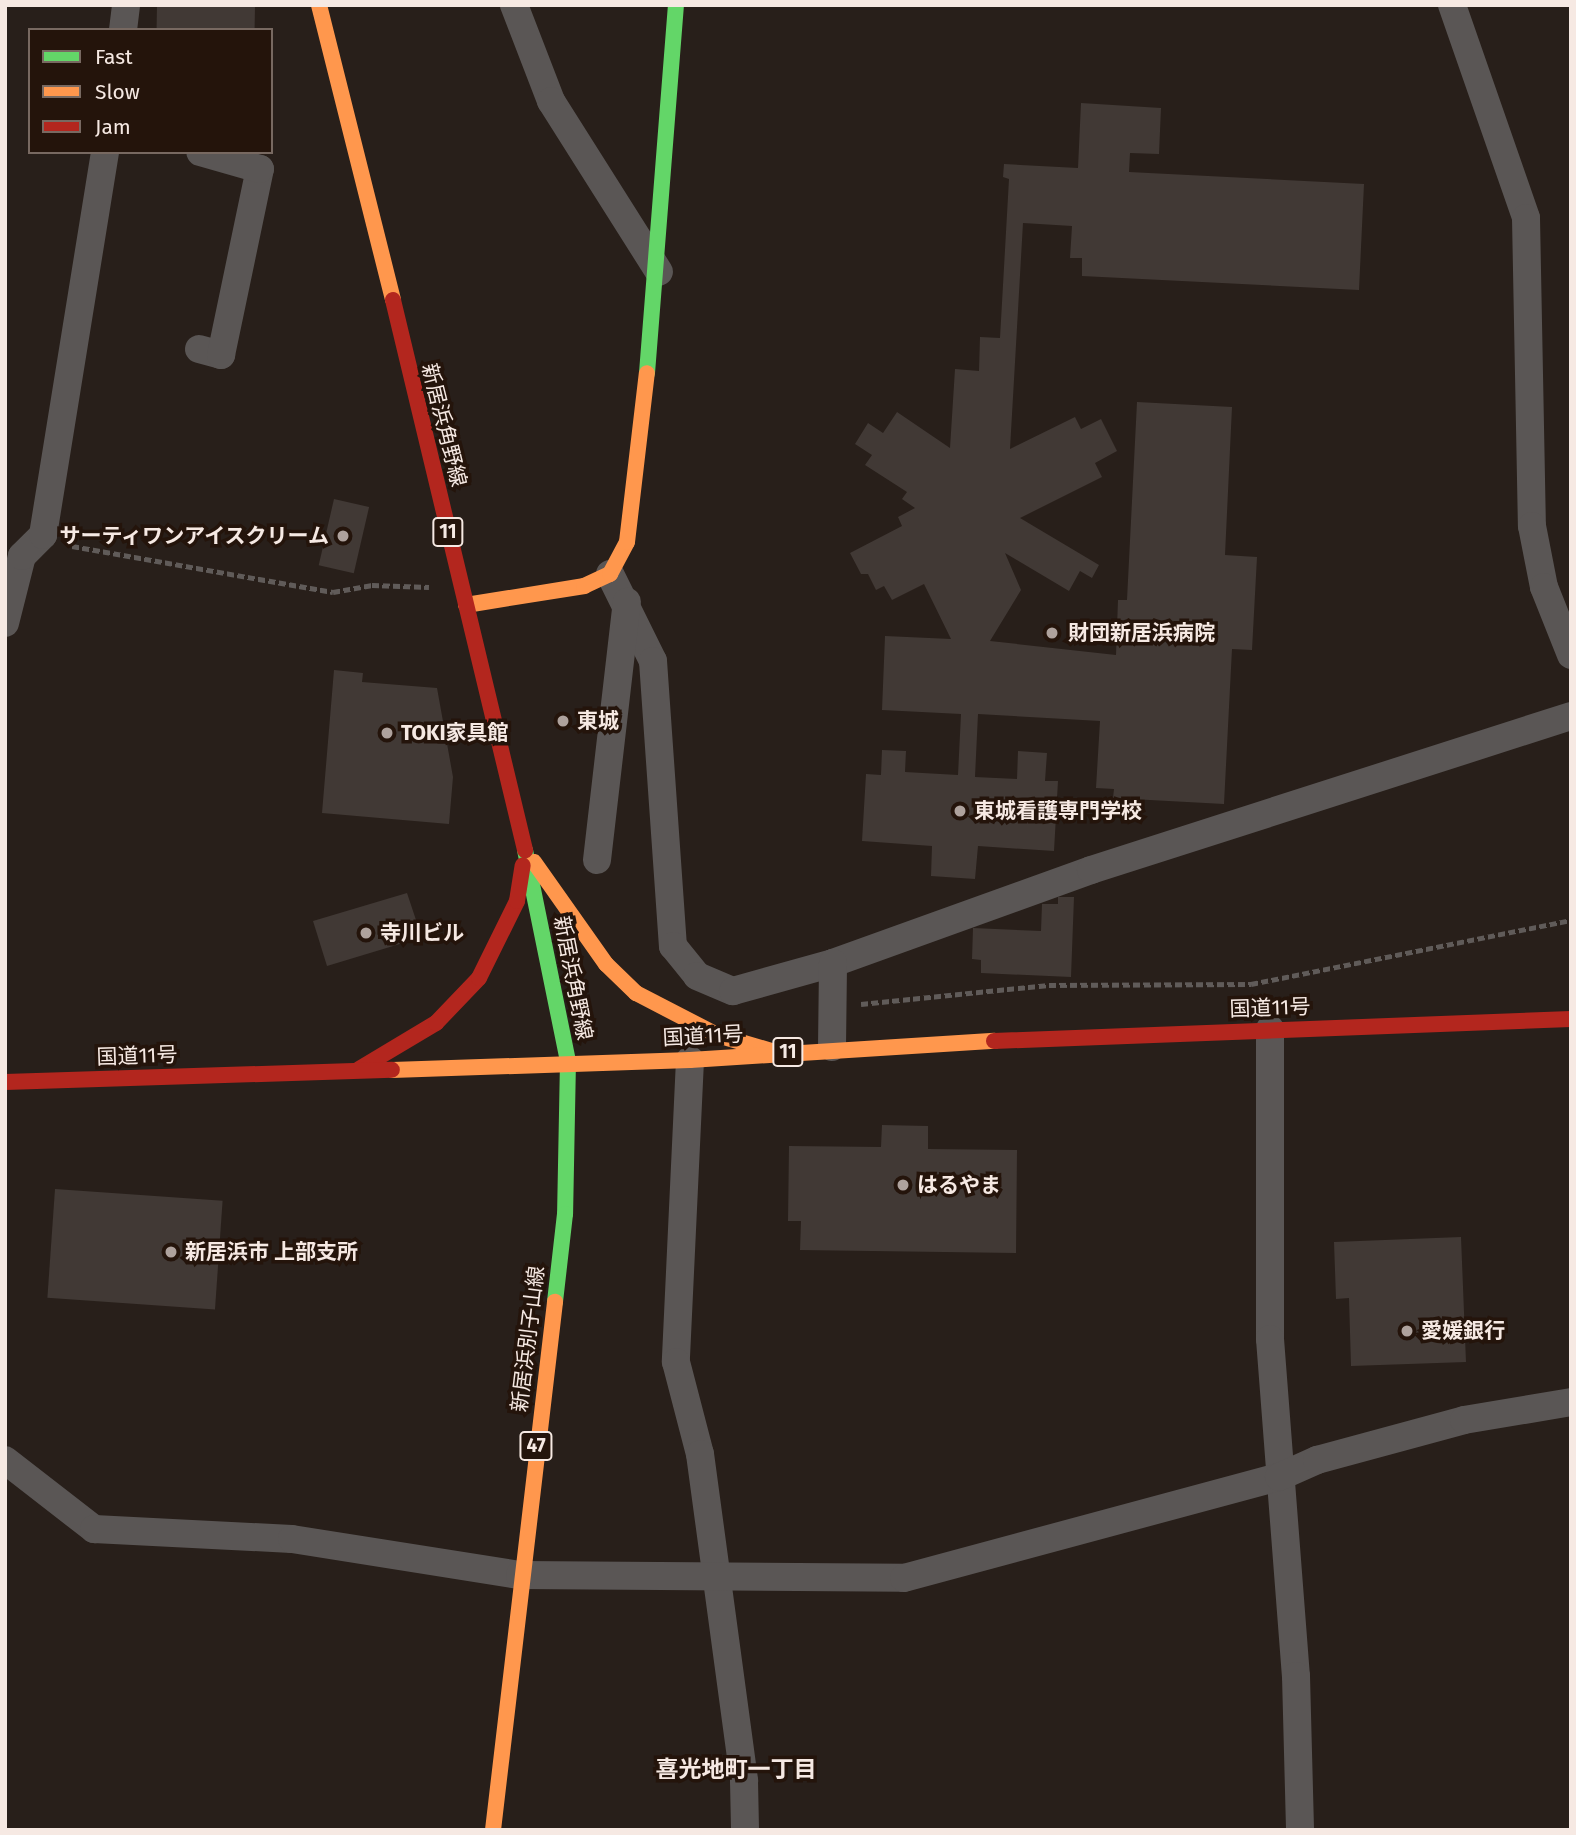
<!DOCTYPE html>
<meta charset="utf-8">
<style>
body{margin:0}
#map{position:relative;width:1576px;height:1835px;overflow:hidden;background:#281f1a;font-family:"Fira Sans","Noto Sans JP",sans-serif}
div>[style]{position:absolute}
[style*='--x']{left:calc(var(--x)*1px);top:calc(var(--y)*1px);width:calc(var(--w)*1px);rotate:calc(var(--a)*1deg)}
.building>*{inset:0;background:#413935;transform-origin:0 0}
.path>*{height:4.5px;margin-top:-2.25px;transform-origin:0;background:repeating-linear-gradient(90deg,#605b59 0 7px,transparent 0 10.5px)}
.street>*{height:28px;margin:-14px;padding:0 14px;transform-origin:14px;border-radius:14px;background:#5a5655}
.fast>*{height:16px;margin:-8px;padding:0 8px;transform-origin:8px;border-radius:8px;background:#63d668}
.slow>*{height:16px;margin:-8px;padding:0 8px;transform-origin:8px;border-radius:8px;background:#ff974d}
.jam>*{height:16px;margin:-8px;padding:0 8px;transform-origin:8px;border-radius:8px;background:#b3261e}
.dots>*{width:19px;height:19px;translate:-50% -50%;box-sizing:border-box;border:4px solid #24140b;border-radius:50%}
span{translate:-50% -50%;white-space:nowrap;text-align:center;line-height:1.15;-webkit-text-stroke:7px #24140b;paint-order:stroke}
.shield-label span{padding:2px 5px;background:#24140b;border:2px solid;border-radius:5px;-webkit-text-stroke-width:0}
.shield-label{font-size:19px;color:#f6e9e3;font-weight:700}
.street-label{font-size:21px;color:#f6e9e3}
.poi-label{font-size:21px;color:#f6e9e3;font-weight:700}
.right{translate:-100% -50%;text-align:right}
.left{translate:0 -50%;text-align:left}
.neighbourhood-label{font-size:23px;color:#f6e9e3;font-weight:700}
.frame{position:absolute;inset:0;border:7px solid #f6e9e3;pointer-events:none}
.legend{position:absolute;left:28px;top:28px;width:245px;height:126px;box-sizing:border-box;background:#24140b;border:2px solid #786961;margin:0;padding:9px 12px;list-style:none;font-size:21px;color:#f6e9e3}
.legend li{display:flex;align-items:center;gap:14px;height:35px}
.legend b{width:35px;border:2px solid #786961}
</style>
<div id="map">
<div class="building">
<i style="left:157px;top:5px;width:98px;height:25px;rotate:1deg"></i>
<i style="clip-path:polygon(1081px 103px,1161px 108px,1159px 154px,1130px 153px,1129px 172px,1364px 184px,1359px 290px,1082px 276px,1082px 258px,1070px 258px,1072px 226px,1023px 223px,1010px 449px,1075px 417px,1081px 429px,1101px 419px,1117px 451px,1095px 463px,1102px 477px,1020px 518px,1099px 565px,1092px 578px,1080px 571px,1069px 591px,1005px 553px,1021px 590px,990px 641px,1116px 655px,1118px 600px,1127px 600px,1137px 402px,1232px 407px,1225px 555px,1257px 557px,1252px 650px,1232px 649px,1224px 804px,1113px 798px,1114px 789px,1096px 788px,1100px 721px,978px 714px,975px 777px,1017px 779px,1018px 751px,1047px 753px,1045px 781px,1058px 781px,1054px 851px,978px 846px,975px 879px,931px 876px,932px 846px,862px 841px,866px 774px,881px 775px,882px 750px,906px 751px,905px 772px,958px 775px,961px 714px,882px 710px,885px 636px,951px 639px,924px 584px,892px 600px,884px 586px,876px 590px,868px 574px,861px 574px,850px 553px,902px 526px,898px 517px,915px 508px,902px 499px,907px 492px,865px 465px,872px 455px,855px 444px,868px 423px,883px 433px,897px 412px,950px 448px,955px 369px,979px 371px,980px 337px,1000px 338px,1009px 179px,1003px 177px,1004px 164px,1078px 168px)"></i>
<i style="left:334px;top:499px;width:36px;height:68px;rotate:13deg"></i>
<i style="clip-path:polygon(334px 670px,363px 673px,362px 682px,437px 688px,453px 777px,449px 824px,322px 813px)"></i>
<i style="clip-path:polygon(407px 893px,418px 926px,413px 940px,327px 966px,313px 921px)"></i>
<i style="clip-path:polygon(1058px 897px,1074px 897px,1071px 977px,981px 973px,981px 960px,972px 959px,973px 928px,1041px 931px,1042px 904px,1058px 904px)"></i>
<i style="clip-path:polygon(882px 1125px,928px 1126px,928px 1149px,1017px 1150px,1016px 1253px,800px 1250px,801px 1221px,788px 1221px,789px 1146px,881px 1147px)"></i>
<i style="left:55px;top:1189px;width:168px;height:109px;rotate:4deg"></i>
<i style="clip-path:polygon(1461px 1237px,1466px 1362px,1351px 1366px,1349px 1298px,1336px 1299px,1334px 1242px)"></i>
</div>
<div class="path">
<i style="--x:72;--y:546;--w:265;--a:10"></i>
<i style="--x:333;--y:592;--w:40;--a:-10"></i>
<i style="--x:372;--y:585;--w:57;--a:2"></i>
<i style="--x:861;--y:1004;--w:189;--a:-5.8"></i>
<i style="--x:1049;--y:985;--w:202;--a:-0.3"></i>
<i style="--x:1251;--y:984;--w:326;--a:-11.3"></i>
</div>
<div class="street">
<i style="--x:514;--y:5;--w:103;--a:68.9"></i>
<i style="--x:551;--y:101;--w:202;--a:57.7"></i>
<i style="--x:1452;--y:5;--w:225;--a:70.8"></i>
<i style="--x:1526;--y:218;--w:308;--a:88.9"></i>
<i style="--x:1532;--y:526;--w:62;--a:78.9"></i>
<i style="--x:1544;--y:587;--w:73;--a:68.3"></i>
<i style="--x:123;--y:30;--w:25;--a:-83"></i>
<i style="--x:199;--y:349;--w:23;--a:15"></i>
<i style="--x:221;--y:355;--w:190;--a:-78.2"></i>
<i style="--x:260;--y:169;--w:62;--a:-164.2"></i>
<i style="--x:610;--y:574;--w:97;--a:63.7"></i>
<i style="--x:653;--y:661;--w:286;--a:86"></i>
<i style="--x:673;--y:946;--w:38;--a:51"></i>
<i style="--x:697;--y:976;--w:39;--a:23"></i>
<i style="--x:733;--y:991;--w:104;--a:-15.6"></i>
<i style="--x:833;--y:963;--w:274;--a:-19.8"></i>
<i style="--x:1091;--y:870;--w:504;--a:-17.79"></i>
<i style="--x:5;--y:623;--w:69;--a:-75.8"></i>
<i style="--x:22;--y:556;--w:30;--a:-45"></i>
<i style="--x:43;--y:535;--w:388;--a:-80.8"></i>
<i style="--x:597;--y:860;--w:260;--a:-83.4"></i>
<i style="--x:1270;--y:1029;--w:310;--a:90"></i>
<i style="--x:1270;--y:1339;--w:338;--a:85.6"></i>
<i style="--x:1296;--y:1676;--w:154;--a:88.5"></i>
<i style="--x:832;--y:1047;--w:84;--a:-89.3"></i>
<i style="--x:690;--y:1060;--w:302;--a:92.7"></i>
<i style="--x:676;--y:1362;--w:95;--a:75.4"></i>
<i style="--x:700;--y:1454;--w:330;--a:82.3"></i>
<i style="--x:744;--y:1781;--w:49;--a:88.8"></i>
<i style="--x:5;--y:1460;--w:113;--a:37.8"></i>
<i style="--x:94;--y:1529;--w:198;--a:2.9"></i>
<i style="--x:292;--y:1539;--w:231;--a:9"></i>
<i style="--x:520;--y:1575;--w:384;--a:0.4"></i>
<i style="--x:904;--y:1578;--w:388;--a:-15.1"></i>
<i style="--x:1279;--y:1477;--w:42;--a:-24.1"></i>
<i style="--x:1317;--y:1460;--w:152;--a:-15.2"></i>
<i style="--x:1464;--y:1420;--w:109;--a:-9.5"></i>
</div>
<div class="fast">
<i style="--x:647;--y:373;--w:369;--a:-85.5"></i>
<i style="--x:525;--y:850;--w:215;--a:78.5"></i>
<i style="--x:568;--y:1061;--w:153;--a:91.1"></i>
<i style="--x:565;--y:1214;--w:89;--a:96.5"></i>
</div>
<div class="slow">
<i style="--x:319;--y:5;--w:304;--a:75.9"></i>
<i style="--x:466;--y:605;--w:120;--a:-9.1"></i>
<i style="--x:584;--y:586;--w:29;--a:-25"></i>
<i style="--x:610;--y:574;--w:36;--a:-62"></i>
<i style="--x:627;--y:542;--w:170;--a:-83.3"></i>
<i style="--x:534;--y:862;--w:125;--a:54.8"></i>
<i style="--x:606;--y:964;--w:42;--a:44"></i>
<i style="--x:636;--y:993;--w:91;--a:27.4"></i>
<i style="--x:717;--y:1035;--w:60;--a:16.3"></i>
<i style="--x:392;--y:1070;--w:298;--a:-1.9"></i>
<i style="--x:690;--y:1060;--w:305;--a:-3.6"></i>
<i style="--x:493;--y:1830;--w:532;--a:-83.3"></i>
</div>
<div class="jam">
<i style="--x:393;--y:300;--w:566;--a:76.5"></i>
<i style="--x:994;--y:1041;--w:577;--a:-2.18"></i>
<i style="--x:359;--y:1069;--w:90;--a:-30.9"></i>
<i style="--x:436;--y:1023;--w:62;--a:-46.3"></i>
<i style="--x:479;--y:978;--w:86;--a:-63.7"></i>
<i style="--x:517;--y:901;--w:36;--a:-81"></i>
<i style="--x:5;--y:1082;--w:387;--a:-1.8"></i>
</div>
<div class="dots">
<i style="left:343px;top:536px;background:#aea29d"></i>
<i style="left:1052px;top:633px;background:#aea29d"></i>
<i style="left:563px;top:721px;background:#aea29d"></i>
<i style="left:387px;top:733px;background:#aea29d"></i>
<i style="left:960px;top:811px;background:#aea29d"></i>
<i style="left:366px;top:933px;background:#aea29d"></i>
<i style="left:903px;top:1185px;background:#aea29d"></i>
<i style="left:171px;top:1252px;background:#aea29d"></i>
<i style="left:1407px;top:1331px;background:#aea29d"></i>
</div>
<div class="shield-label">
<span style="left:448px;top:532px">11</span>
<span style="left:788px;top:1052px">11</span>
<span style="left:536px;top:1446px">47</span>
</div>
<div class="street-label">
<span style="left:444px;top:425px;rotate:76deg">新居浜角野線</span>
<span style="left:573px;top:978px;rotate:79deg">新居浜角野線</span>
<span style="left:1270px;top:1008px;rotate:-2deg">国道11号</span>
<span style="left:703px;top:1036px;rotate:-3deg">国道11号</span>
<span style="left:137px;top:1056px;rotate:-2deg">国道11号</span>
<span style="left:528px;top:1339px;rotate:-83deg">新居浜別子山線</span>
</div>
<div class="poi-label">
<span class="right" style="left:329px;top:536px">サーティワンアイスクリーム</span>
<span class="left" style="left:1068px;top:633px">財団新居浜病院</span>
<span class="left" style="left:577px;top:721px">東城</span>
<span class="left" style="left:401px;top:733px">TOKI家具館</span>
<span class="left" style="left:974px;top:811px">東城看護専門学校</span>
<span class="left" style="left:380px;top:933px">寺川ビル</span>
<span class="left" style="left:917px;top:1185px">はるやま</span>
<span class="left" style="left:185px;top:1252px">新居浜市 上部支所</span>
<span class="left" style="left:1421px;top:1331px">愛媛銀行</span>
</div>
<div class="neighbourhood-label">
<span style="left:736px;top:1769px">喜光地町一丁目</span>
</div>
<div class="frame"></div>
<ul class="legend">
<li><b style="height:9px;background:#63d668"></b>Fast</li>
<li><b style="height:9px;background:#ff974d"></b>Slow</li>
<li><b style="height:9px;background:#b3261e"></b>Jam</li>
</ul>
</div>
